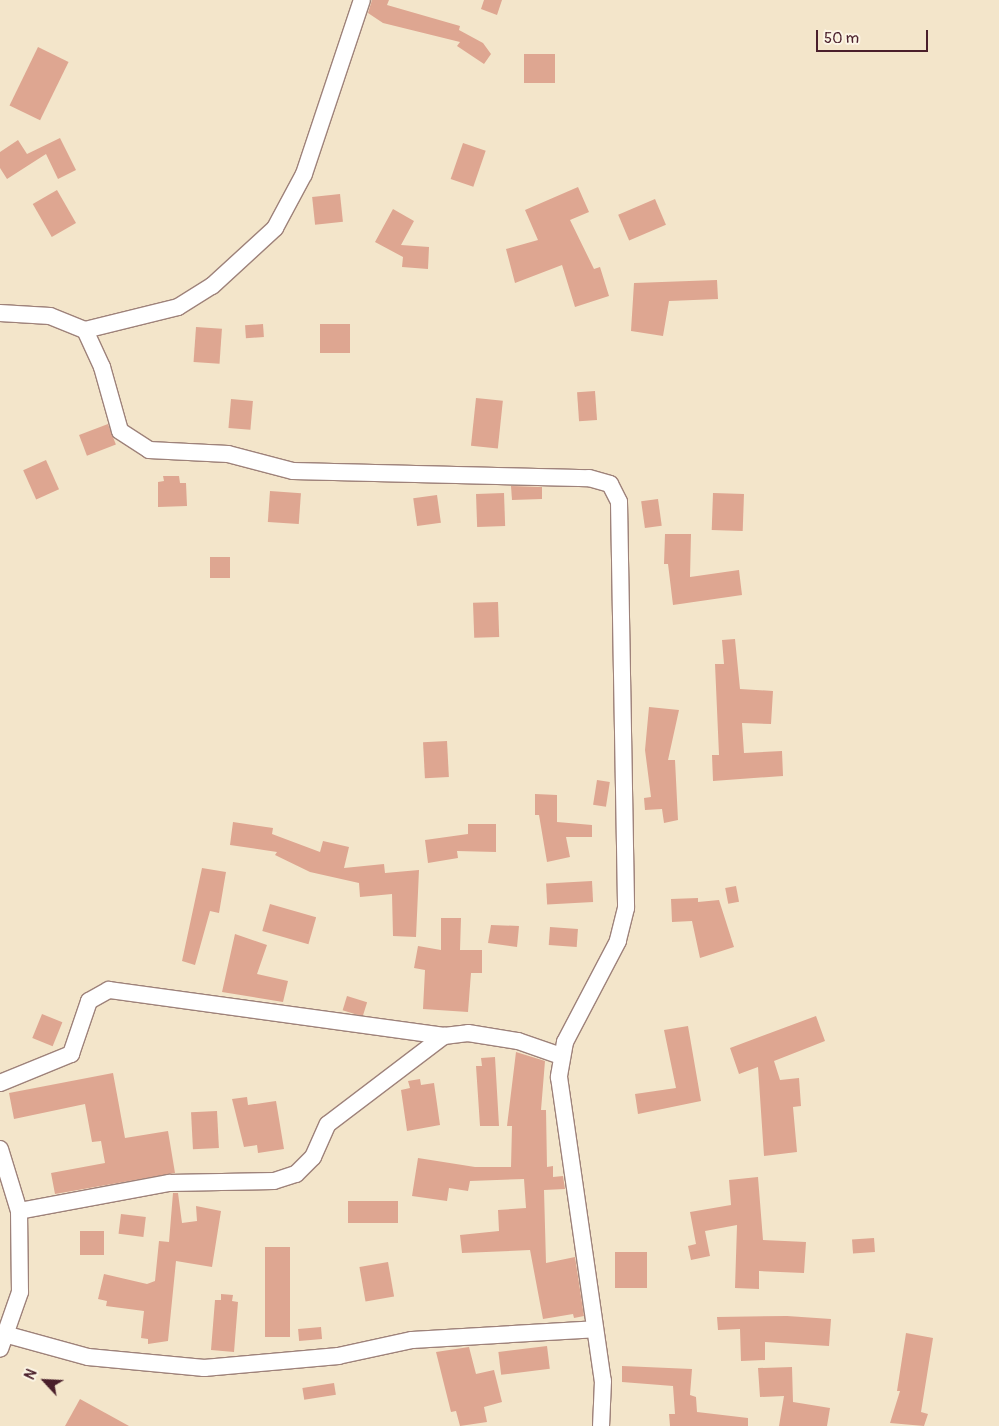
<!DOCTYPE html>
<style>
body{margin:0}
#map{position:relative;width:999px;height:1426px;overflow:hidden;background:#f3e5ca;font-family:Pangolin,sans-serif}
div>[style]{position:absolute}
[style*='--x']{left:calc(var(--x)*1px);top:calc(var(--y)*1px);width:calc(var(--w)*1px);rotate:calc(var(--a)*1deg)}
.building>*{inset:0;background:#dea691;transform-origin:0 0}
.roads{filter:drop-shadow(1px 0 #9e827a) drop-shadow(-1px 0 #9e827a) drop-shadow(0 1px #9e827a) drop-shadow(0 -1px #9e827a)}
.minor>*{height:16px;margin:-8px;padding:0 8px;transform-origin:8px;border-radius:8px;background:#fff}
span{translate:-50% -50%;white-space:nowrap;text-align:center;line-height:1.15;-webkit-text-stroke:5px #fcf5e5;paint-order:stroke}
.north{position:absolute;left:20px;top:1356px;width:50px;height:50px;-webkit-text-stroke:4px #fcf5e5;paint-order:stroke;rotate:295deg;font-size:14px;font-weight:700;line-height:20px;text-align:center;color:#4a1f2b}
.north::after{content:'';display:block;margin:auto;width:18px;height:22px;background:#4a1f2b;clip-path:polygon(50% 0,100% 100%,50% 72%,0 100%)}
.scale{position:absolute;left:816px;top:30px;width:112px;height:22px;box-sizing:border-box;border:2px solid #4a1f2b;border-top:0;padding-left:6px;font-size:15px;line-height:18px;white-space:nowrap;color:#4a1f2b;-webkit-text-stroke:4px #fcf5e5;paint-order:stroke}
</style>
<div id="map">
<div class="building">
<i style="clip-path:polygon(372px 0,389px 0,387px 5px,460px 26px,459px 30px,483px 43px,491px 54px,484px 64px,457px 46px,460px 42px,383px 23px,368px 13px)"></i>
<i style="clip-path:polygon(484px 0,502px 0,497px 15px,481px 9px)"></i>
<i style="left:38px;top:47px;width:34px;height:65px;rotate:26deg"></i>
<i style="left:524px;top:54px;width:31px;height:29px"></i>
<i style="clip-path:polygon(60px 138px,76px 170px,58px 179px,46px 154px,7px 179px,0 168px,0 152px,18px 140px,27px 154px)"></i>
<i style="left:463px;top:143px;width:24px;height:38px;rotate:19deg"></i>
<i style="clip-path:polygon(578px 187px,589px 212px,570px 220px,594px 269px,600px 267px,609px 296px,575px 307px,562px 265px,515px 283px,506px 249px,538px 240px,525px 210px)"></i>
<i style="left:57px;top:190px;width:38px;height:28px;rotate:60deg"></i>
<i style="left:340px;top:194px;width:28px;height:28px;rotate:84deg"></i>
<i style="left:655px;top:199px;width:28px;height:40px;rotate:67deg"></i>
<i style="clip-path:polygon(393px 209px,414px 221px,401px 245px,429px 247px,428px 269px,402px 267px,403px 257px,375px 242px)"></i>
<i style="clip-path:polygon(717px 280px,718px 299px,669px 301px,663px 336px,631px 331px,634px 283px)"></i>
<i style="left:263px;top:324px;width:13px;height:18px;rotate:86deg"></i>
<i style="left:320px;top:324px;width:30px;height:29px"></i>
<i style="left:196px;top:327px;width:26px;height:35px;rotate:4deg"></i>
<i style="left:595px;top:391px;width:29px;height:18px;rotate:86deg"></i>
<i style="left:476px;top:398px;width:27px;height:48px;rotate:6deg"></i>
<i style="left:231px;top:399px;width:22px;height:29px;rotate:5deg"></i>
<i style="left:108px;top:424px;width:22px;height:31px;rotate:69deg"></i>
<i style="left:46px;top:460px;width:32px;height:25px;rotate:66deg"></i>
<i style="clip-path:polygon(163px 476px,179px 476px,180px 483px,186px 483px,187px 506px,158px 507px,158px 482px,164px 481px)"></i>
<i style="clip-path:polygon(511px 486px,542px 487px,542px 499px,512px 500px)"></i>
<i style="left:270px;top:491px;width:31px;height:31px;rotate:4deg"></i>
<i style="left:504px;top:493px;width:33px;height:28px;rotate:88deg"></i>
<i style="left:713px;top:493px;width:31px;height:37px;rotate:2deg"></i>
<i style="left:437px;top:495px;width:28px;height:24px;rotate:82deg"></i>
<i style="left:658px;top:499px;width:27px;height:17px;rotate:82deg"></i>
<i style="clip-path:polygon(665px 534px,691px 534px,690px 577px,739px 570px,742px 595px,673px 605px,668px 564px,664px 564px)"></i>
<i style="left:210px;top:557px;width:20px;height:21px"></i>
<i style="left:498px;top:602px;width:35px;height:25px;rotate:88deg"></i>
<i style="clip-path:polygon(735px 639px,740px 689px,773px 691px,771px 724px,742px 723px,744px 753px,782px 751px,783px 776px,713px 781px,712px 755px,719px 755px,715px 664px,724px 664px,722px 640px)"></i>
<i style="clip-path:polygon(649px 707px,679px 710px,668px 760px,675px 760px,678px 820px,664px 823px,662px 809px,645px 810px,644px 798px,651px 797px,645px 750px)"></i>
<i style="left:447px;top:741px;width:36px;height:24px;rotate:87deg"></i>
<i style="left:597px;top:780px;width:13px;height:25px;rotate:9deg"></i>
<i style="clip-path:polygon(535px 794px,557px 795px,557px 822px,592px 825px,592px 837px,566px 837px,570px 857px,547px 862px,539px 815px,535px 815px)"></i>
<i style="clip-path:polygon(233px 822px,273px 828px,272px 834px,320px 852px,323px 841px,349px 847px,344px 868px,384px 864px,385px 873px,419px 870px,416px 937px,393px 936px,392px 894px,360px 897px,359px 883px,310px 872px,275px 855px,277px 852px,230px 845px)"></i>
<i style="clip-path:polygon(468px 824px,496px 824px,496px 852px,457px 851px,458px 858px,428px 863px,425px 840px,468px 834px)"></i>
<i style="clip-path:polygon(202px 868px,226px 872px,219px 913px,210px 911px,195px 965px,182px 961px)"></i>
<i style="left:592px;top:881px;width:21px;height:46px;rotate:87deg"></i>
<i style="left:736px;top:886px;width:16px;height:11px;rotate:79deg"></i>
<i style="clip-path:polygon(698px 898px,698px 902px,719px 900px,734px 947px,700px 958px,692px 921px,672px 922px,671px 899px)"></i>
<i style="left:270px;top:904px;width:48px;height:28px;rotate:16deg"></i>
<i style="clip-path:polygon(441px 918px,461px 918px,460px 950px,482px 950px,482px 973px,471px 973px,468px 1012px,423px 1009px,425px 970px,414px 968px,418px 946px,441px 950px)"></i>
<i style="clip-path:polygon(491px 925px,519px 926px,517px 947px,488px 943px)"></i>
<i style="left:550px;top:927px;width:28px;height:18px;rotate:4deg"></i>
<i style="clip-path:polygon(235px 934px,267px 945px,257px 974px,288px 981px,283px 1002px,222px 992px)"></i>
<i style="left:347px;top:996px;width:21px;height:15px;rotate:17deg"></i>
<i style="left:42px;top:1014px;width:22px;height:26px;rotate:22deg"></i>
<i style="clip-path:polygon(816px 1016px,825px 1041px,774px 1061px,780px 1080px,799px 1078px,801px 1106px,793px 1107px,797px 1152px,764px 1156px,758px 1067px,739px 1074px,730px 1048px)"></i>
<i style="clip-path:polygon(688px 1026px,701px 1101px,638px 1114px,635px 1094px,676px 1088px,664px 1030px)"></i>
<i style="clip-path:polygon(516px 1052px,545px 1061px,541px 1110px,546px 1110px,547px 1167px,553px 1166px,553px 1177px,563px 1176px,565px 1189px,544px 1190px,546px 1263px,575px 1257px,584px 1316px,574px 1318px,573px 1314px,543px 1319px,530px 1250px,462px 1253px,460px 1235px,499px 1231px,498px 1210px,526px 1208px,524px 1179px,470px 1181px,468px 1191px,449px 1188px,447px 1201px,412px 1196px,418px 1158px,475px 1167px,511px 1167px,512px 1126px,507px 1126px)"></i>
<i style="clip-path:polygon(495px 1057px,499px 1126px,480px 1126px,476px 1066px,482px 1066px,481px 1058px)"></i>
<i style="clip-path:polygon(113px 1073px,125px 1138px,168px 1131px,175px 1173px,55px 1194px,51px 1173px,105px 1163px,101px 1141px,92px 1142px,85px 1104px,14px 1119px,9px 1093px)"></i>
<i style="clip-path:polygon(420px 1079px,421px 1085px,434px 1083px,440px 1125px,407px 1131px,401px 1090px,410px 1088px,408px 1081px)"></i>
<i style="clip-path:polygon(247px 1097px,248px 1105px,276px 1101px,284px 1149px,258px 1153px,257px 1145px,244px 1147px,232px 1099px)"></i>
<i style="left:217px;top:1111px;width:37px;height:26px;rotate:87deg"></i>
<i style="clip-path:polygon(758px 1177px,763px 1240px,806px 1242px,804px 1273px,759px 1271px,759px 1289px,735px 1288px,737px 1225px,705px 1231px,710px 1256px,691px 1260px,688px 1246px,696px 1244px,690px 1212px,731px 1205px,729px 1180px)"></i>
<i style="clip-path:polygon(173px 1193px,178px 1193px,182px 1223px,197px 1221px,196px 1206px,221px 1211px,212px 1267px,176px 1261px,168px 1341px,148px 1344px,148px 1339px,141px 1338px,144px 1311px,106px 1306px,107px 1301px,98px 1299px,104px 1274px,147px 1284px,155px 1281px,159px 1241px,169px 1242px)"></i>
<i style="left:348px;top:1201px;width:50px;height:22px"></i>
<i style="left:121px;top:1214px;width:25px;height:20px;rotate:7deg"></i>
<i style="left:80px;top:1231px;width:24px;height:24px"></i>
<i style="left:874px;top:1238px;width:14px;height:22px;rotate:86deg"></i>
<i style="left:265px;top:1247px;width:25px;height:90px"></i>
<i style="left:647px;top:1252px;width:36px;height:32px;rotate:90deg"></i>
<i style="left:388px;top:1262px;width:35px;height:29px;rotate:80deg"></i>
<i style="clip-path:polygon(221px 1294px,233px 1295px,232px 1301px,238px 1302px,234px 1352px,211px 1350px,215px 1300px,221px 1300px)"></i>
<i style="clip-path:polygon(787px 1316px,831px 1319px,829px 1346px,765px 1342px,765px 1360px,741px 1361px,740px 1329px,718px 1330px,717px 1317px)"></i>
<i style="left:321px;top:1327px;width:12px;height:23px;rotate:85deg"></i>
<i style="clip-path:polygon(906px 1333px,933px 1338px,921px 1412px,928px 1414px,924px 1426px,890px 1423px,900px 1391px,897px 1391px)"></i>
<i style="left:547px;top:1346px;width:23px;height:49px;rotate:83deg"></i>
<i style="clip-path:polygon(469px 1347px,476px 1374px,494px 1370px,502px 1402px,484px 1407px,487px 1422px,460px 1426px,456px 1411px,451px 1412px,436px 1352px)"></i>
<i style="clip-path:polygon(622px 1366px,692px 1369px,690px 1395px,696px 1397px,697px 1412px,748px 1418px,748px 1426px,670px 1426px,669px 1414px,675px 1414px,673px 1386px,622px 1382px)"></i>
<i style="clip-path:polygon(792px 1367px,793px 1402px,830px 1408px,827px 1426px,779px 1426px,784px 1396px,760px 1397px,758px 1368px)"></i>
<i style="left:334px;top:1383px;width:12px;height:32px;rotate:81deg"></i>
<i style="clip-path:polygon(80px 1399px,129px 1426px,65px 1426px)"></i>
</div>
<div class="roads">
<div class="minor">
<i style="--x:0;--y:313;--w:50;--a:3.4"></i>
<i style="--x:50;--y:316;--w:38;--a:22"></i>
<i style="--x:85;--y:330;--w:41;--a:65.3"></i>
<i style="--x:102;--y:367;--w:66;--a:74.3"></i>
<i style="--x:120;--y:431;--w:35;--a:33"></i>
<i style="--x:149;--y:450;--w:79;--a:2.9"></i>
<i style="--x:228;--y:454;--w:67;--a:14.7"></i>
<i style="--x:293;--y:471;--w:296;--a:1.4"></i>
<i style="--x:589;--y:478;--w:22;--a:16"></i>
<i style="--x:610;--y:484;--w:20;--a:63"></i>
<i style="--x:619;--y:502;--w:406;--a:89"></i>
<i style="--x:626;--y:908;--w:34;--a:104"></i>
<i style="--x:618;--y:941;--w:114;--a:117.7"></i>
<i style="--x:565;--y:1042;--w:36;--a:100"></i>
<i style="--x:559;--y:1077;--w:307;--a:81.8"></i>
<i style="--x:603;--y:1381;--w:45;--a:92.5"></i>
<i style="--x:85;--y:330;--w:96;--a:-13.9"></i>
<i style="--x:178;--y:307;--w:40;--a:-32"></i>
<i style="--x:212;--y:286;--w:86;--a:-42.6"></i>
<i style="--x:275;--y:228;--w:61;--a:-61.8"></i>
<i style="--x:304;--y:174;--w:183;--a:-71.6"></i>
<i style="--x:0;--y:1083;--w:77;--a:-22.2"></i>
<i style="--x:71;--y:1054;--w:56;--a:-71.2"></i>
<i style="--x:89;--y:1001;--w:23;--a:-29"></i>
<i style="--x:109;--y:990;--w:338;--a:7.8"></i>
<i style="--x:0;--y:1149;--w:65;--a:73"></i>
<i style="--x:19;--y:1211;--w:81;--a:89.3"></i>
<i style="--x:20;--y:1292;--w:60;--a:109.3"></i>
<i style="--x:19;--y:1211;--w:153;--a:-10.6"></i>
<i style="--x:169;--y:1183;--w:105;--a:-1.1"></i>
<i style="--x:274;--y:1181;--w:23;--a:-18"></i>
<i style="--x:296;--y:1174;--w:24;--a:-45"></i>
<i style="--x:313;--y:1157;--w:36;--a:-66"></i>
<i style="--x:328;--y:1124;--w:146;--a:-37.2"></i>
<i style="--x:444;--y:1036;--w:24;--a:-7"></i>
<i style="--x:468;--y:1033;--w:51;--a:9.1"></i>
<i style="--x:518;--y:1041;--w:46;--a:19.2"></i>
<i style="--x:8;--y:1335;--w:83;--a:15.4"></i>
<i style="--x:88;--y:1357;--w:117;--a:5.4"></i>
<i style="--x:204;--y:1368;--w:135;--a:-5.1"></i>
<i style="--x:338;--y:1356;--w:76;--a:-12.2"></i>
<i style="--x:412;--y:1340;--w:183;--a:-3.4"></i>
</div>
</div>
<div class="north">N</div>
<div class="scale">50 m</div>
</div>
